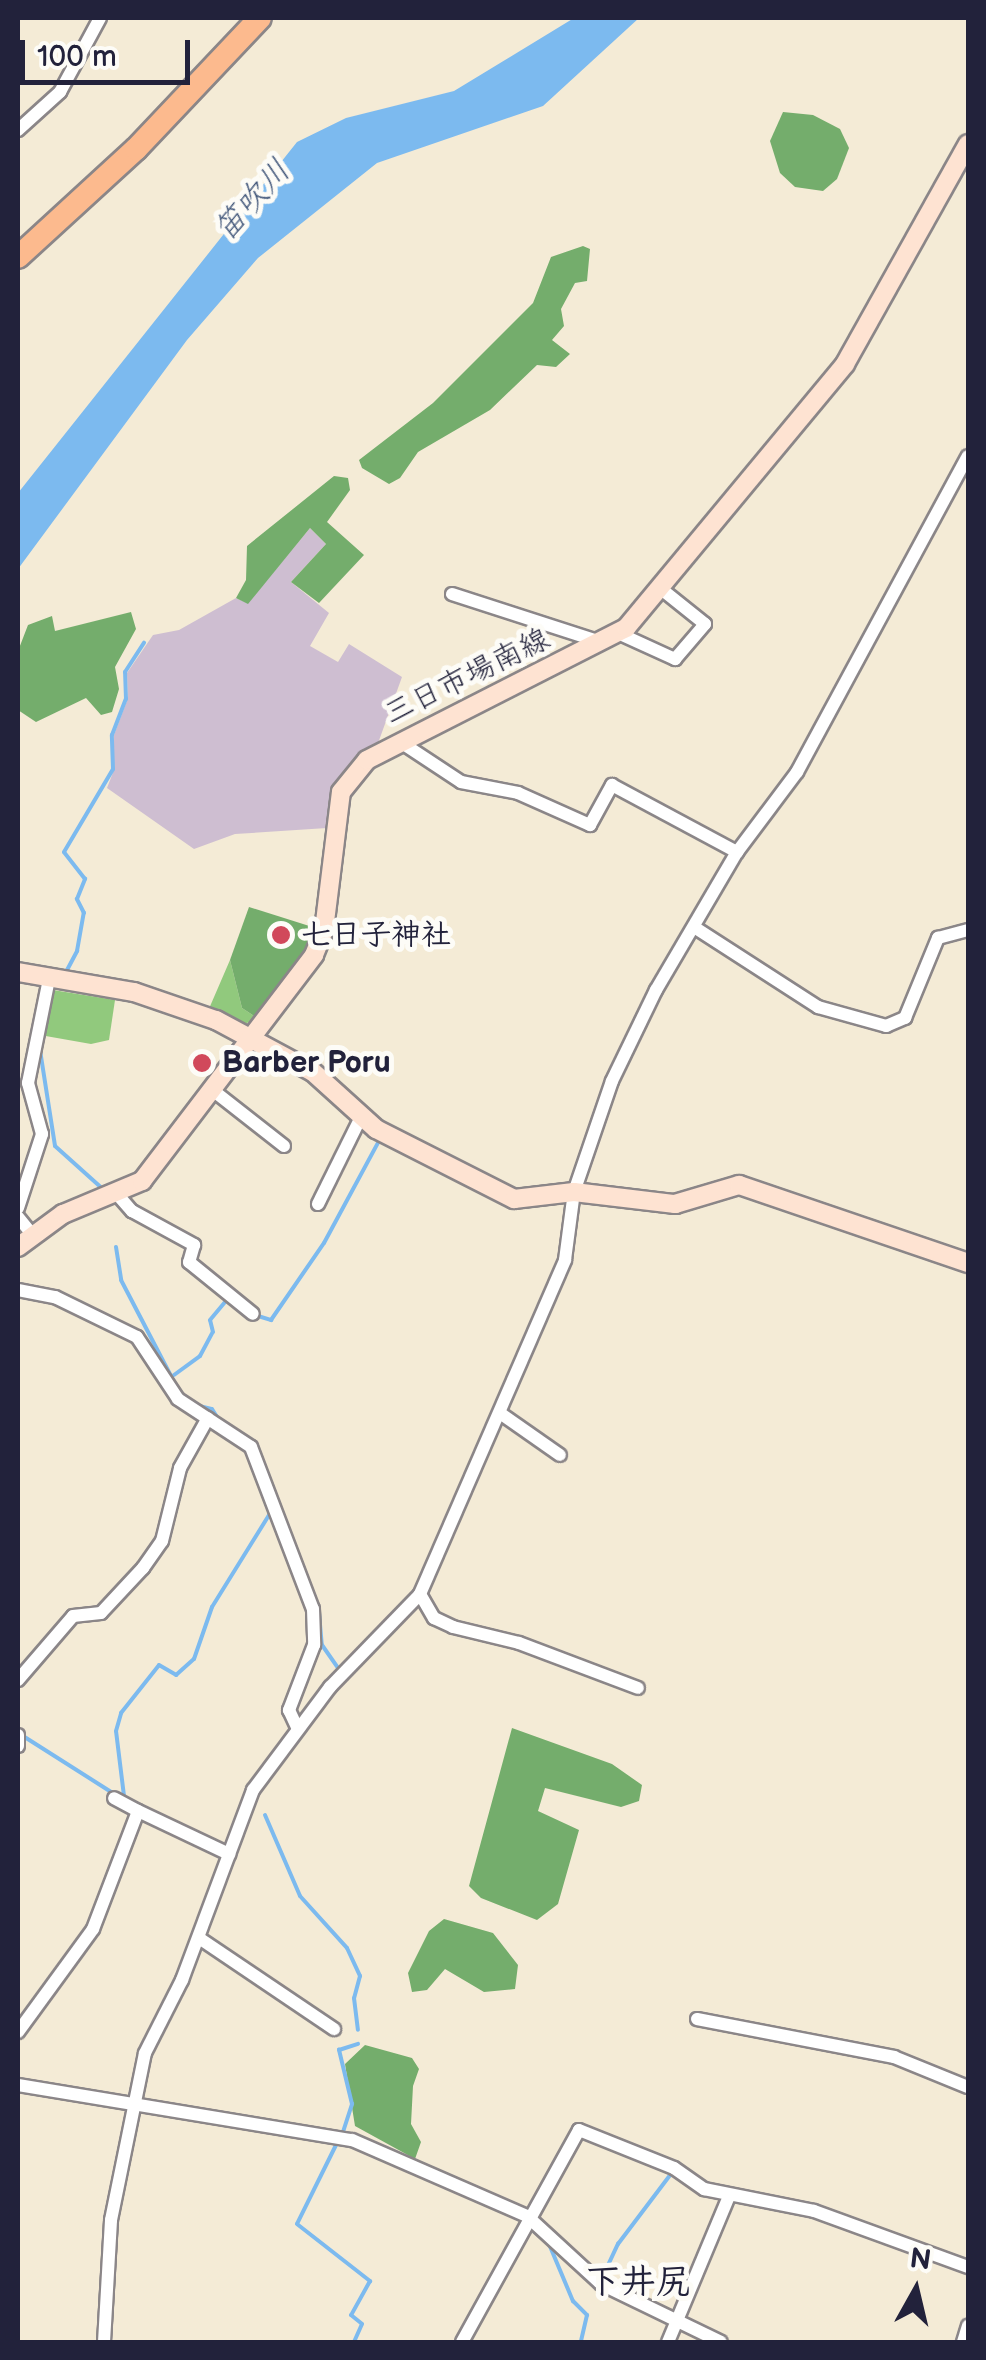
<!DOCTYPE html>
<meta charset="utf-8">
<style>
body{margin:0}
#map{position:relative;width:986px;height:2360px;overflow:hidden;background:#f4ebd6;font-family:"Balsamiq Sans","Klee One",sans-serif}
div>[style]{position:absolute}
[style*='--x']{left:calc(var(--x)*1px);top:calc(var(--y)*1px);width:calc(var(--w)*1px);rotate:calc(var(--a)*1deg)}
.industrial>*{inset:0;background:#cebed1}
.green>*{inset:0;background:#91c97d}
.forest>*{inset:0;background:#74ad6c}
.water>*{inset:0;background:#7cbaef}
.stream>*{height:4px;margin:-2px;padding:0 2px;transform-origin:2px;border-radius:2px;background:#7cbaef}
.roads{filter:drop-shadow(2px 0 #8b8688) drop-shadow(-2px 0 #8b8688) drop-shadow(0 2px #8b8688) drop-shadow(0 -2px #8b8688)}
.street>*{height:12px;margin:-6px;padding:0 6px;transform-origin:6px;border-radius:6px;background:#fff}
.secondary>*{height:18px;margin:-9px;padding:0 9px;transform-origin:9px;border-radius:9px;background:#fee3d2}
.highway>*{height:22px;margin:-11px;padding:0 11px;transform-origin:11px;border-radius:11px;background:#fcba8e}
.dots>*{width:28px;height:28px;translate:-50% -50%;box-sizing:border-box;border:5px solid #fdfcf7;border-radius:50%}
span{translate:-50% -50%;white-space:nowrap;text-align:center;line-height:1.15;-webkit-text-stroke:10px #fdfcf7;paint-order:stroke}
.street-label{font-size:30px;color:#22223b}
.poi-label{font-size:30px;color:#22223b;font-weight:700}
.left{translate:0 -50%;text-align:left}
.water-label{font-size:32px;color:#42577a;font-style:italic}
.quarter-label{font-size:35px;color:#22223b;font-weight:700}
.frame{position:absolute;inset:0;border:20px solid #22223b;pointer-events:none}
.north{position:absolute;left:866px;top:2240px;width:100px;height:100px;-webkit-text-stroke:8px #fdfcf7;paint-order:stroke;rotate:8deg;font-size:28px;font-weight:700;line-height:40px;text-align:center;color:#22223b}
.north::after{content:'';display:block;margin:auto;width:35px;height:45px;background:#22223b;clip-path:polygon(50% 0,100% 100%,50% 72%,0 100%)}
.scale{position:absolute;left:20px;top:40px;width:170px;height:45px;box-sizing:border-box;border:5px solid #22223b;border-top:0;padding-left:12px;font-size:30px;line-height:35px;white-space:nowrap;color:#22223b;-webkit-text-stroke:8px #fdfcf7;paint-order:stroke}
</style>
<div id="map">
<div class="industrial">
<i style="clip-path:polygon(310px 528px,326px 544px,291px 582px,329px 613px,310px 646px,338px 662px,349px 644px,402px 677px,377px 746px,335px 786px,327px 828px,235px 834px,194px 849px,107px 788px,114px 770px,114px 735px,128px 698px,127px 673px,153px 635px,179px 630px,236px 598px,248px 603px)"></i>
</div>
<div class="green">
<i style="clip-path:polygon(230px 960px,242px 1008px,257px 1018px,241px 1026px,208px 1011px)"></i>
<i style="clip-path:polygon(53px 990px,115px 1000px,109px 1040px,91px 1044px,40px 1035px)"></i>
</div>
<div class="forest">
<i style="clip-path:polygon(783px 112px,813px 115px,840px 129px,849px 148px,837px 179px,823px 191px,795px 187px,780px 173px,770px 141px)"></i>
<i style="clip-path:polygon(583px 246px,590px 249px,587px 281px,575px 283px,561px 309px,564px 326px,552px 340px,570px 354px,556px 367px,537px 365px,490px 410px,418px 452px,400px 478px,389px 484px,362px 468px,359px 460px,433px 403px,533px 303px,551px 257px)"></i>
<i style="clip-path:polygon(334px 476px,348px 478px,350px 490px,327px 522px,364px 555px,319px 603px,291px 582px,326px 544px,310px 528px,248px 604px,236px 598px,246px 580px,247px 546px)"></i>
<i style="clip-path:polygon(131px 612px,136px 629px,115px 667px,119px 689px,112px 712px,101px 715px,86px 698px,36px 722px,18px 710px,18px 651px,28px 625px,52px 616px,55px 631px)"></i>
<i style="clip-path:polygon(249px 907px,322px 930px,257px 1018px,242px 1008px,230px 960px)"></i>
<i style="clip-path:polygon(512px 1728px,612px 1764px,642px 1785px,639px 1801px,621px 1807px,545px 1788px,538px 1811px,579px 1830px,558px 1904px,537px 1920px,481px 1898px,469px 1886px)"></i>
<i style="clip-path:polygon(444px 1919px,493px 1933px,518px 1965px,515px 1989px,484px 1992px,445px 1969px,427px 1990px,412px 1992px,408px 1973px,429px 1931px)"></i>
<i style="clip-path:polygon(365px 2045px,412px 2058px,419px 2069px,413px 2086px,411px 2124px,421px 2142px,415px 2159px,355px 2126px,345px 2064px)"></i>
</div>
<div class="water">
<i style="clip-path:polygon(574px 18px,639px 18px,543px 106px,377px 163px,258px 258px,187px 340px,18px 569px,18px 493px,297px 142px,346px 118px,454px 91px)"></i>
</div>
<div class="stream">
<i style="--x:66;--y:972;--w:24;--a:-62"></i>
<i style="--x:77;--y:951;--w:39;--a:-80"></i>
<i style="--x:84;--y:913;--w:16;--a:-117"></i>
<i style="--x:77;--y:899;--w:22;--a:-68"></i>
<i style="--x:85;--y:879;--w:34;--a:-128"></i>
<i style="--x:64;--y:852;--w:96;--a:-59.4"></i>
<i style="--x:113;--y:769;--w:34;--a:-92"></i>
<i style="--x:112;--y:735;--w:39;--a:-69"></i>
<i style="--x:126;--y:699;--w:27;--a:-92"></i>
<i style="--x:125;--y:672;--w:35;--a:-57"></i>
<i style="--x:40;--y:1050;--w:97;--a:81.1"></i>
<i style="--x:55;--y:1146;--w:67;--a:42"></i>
<i style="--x:116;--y:1247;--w:33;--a:81"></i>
<i style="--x:121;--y:1280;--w:115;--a:62.5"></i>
<i style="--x:258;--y:1316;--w:14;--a:17"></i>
<i style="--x:271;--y:1320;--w:93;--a:-55.5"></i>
<i style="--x:324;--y:1243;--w:118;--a:-61.7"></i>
<i style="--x:174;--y:1375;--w:32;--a:-36"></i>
<i style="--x:200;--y:1356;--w:27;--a:-62"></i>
<i style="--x:213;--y:1332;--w:12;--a:-104"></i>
<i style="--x:210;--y:1320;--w:26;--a:-50"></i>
<i style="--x:195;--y:1405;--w:17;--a:13"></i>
<i style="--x:212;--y:1409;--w:13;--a:58"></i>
<i style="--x:258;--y:1450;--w:60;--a:68.6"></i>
<i style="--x:319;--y:1613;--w:32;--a:85"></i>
<i style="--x:322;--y:1645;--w:33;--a:55"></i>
<i style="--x:23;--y:1736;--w:110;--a:32.4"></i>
<i style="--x:124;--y:1796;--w:65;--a:-97"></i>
<i style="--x:116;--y:1731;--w:19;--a:-74"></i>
<i style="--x:121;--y:1713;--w:61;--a:-51.6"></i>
<i style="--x:159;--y:1665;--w:20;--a:30"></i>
<i style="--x:176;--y:1675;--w:24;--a:-42"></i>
<i style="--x:194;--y:1659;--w:55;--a:-70.9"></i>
<i style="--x:212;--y:1607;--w:112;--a:-58.2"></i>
<i style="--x:265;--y:1815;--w:88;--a:66.6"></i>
<i style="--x:300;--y:1896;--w:70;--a:47.9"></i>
<i style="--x:347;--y:1948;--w:31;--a:65"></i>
<i style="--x:360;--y:1976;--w:23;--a:105"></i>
<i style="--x:354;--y:1998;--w:32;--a:83"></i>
<i style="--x:342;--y:2135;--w:33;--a:-72"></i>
<i style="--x:352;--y:2104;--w:56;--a:-103.5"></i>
<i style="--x:339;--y:2050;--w:20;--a:-18"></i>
<i style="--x:337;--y:2143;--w:90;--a:116.3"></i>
<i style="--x:297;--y:2224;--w:93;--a:38"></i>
<i style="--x:370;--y:2281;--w:39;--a:119"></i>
<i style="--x:351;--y:2315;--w:14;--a:39"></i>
<i style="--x:362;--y:2324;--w:20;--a:114"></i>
<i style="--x:530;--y:2228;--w:25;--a:40"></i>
<i style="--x:549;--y:2244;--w:62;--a:67.2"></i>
<i style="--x:573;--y:2301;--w:20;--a:45"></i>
<i style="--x:587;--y:2315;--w:28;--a:103"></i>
<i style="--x:602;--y:2278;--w:38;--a:-65"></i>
<i style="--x:618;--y:2244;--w:88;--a:-52.9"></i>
</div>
<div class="roads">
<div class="street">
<i style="--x:18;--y:130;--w:57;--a:-42.1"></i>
<i style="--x:60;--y:92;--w:84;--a:-61.6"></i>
<i style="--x:452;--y:594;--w:157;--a:17.9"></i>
<i style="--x:618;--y:633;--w:63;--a:24.5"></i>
<i style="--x:675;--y:659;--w:46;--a:-49.4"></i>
<i style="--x:705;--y:624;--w:58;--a:-141.3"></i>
<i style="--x:399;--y:741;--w:74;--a:33.5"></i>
<i style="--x:461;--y:782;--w:58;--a:10.9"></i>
<i style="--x:518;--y:793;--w:79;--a:24"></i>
<i style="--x:590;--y:825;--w:46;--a:-61.2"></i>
<i style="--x:612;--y:785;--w:142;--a:28.2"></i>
<i style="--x:694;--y:927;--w:148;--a:32.8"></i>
<i style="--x:818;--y:1007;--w:71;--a:15.6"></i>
<i style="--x:886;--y:1026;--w:21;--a:-23"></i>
<i style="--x:905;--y:1018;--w:87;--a:-67.6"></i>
<i style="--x:938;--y:938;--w:31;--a:-15"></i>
<i style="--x:210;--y:1088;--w:94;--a:38.1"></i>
<i style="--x:117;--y:1194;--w:23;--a:49"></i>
<i style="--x:132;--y:1211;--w:71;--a:28.7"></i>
<i style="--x:194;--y:1245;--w:18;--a:106"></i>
<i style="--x:189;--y:1262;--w:82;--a:39.1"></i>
<i style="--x:318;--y:1204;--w:95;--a:-63.7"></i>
<i style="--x:18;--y:1208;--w:78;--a:-72"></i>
<i style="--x:42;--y:1134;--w:53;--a:-105.4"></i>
<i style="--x:28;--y:1083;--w:106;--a:-78.6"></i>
<i style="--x:18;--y:1217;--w:21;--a:51"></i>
<i style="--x:18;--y:1290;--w:38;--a:11"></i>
<i style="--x:55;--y:1297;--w:91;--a:26"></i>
<i style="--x:137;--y:1337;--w:74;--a:56.5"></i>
<i style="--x:178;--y:1399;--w:87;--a:33.3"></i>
<i style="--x:251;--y:1447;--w:173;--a:69.1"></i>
<i style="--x:313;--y:1609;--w:36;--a:88"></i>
<i style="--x:314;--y:1645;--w:70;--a:111"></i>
<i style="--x:289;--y:1710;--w:21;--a:65"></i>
<i style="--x:500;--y:1413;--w:73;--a:35"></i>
<i style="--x:420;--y:1594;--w:28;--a:60"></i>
<i style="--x:434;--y:1618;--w:21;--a:25"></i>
<i style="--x:453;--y:1627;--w:68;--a:13.6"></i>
<i style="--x:519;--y:1643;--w:127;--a:20.7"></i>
<i style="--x:18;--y:1680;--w:84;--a:-49.3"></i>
<i style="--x:73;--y:1616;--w:28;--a:-6"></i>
<i style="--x:101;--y:1613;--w:62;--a:-47"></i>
<i style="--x:143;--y:1568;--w:33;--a:-55"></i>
<i style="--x:162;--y:1541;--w:75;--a:-76.1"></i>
<i style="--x:180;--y:1468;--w:57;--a:-60.8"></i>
<i style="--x:18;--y:1735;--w:11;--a:90"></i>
<i style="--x:138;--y:1811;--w:101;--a:25.3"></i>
<i style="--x:199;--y:1938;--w:163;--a:34"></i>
<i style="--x:697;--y:2019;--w:201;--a:10.9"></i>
<i style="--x:894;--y:2057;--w:80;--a:22.1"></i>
<i style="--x:18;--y:2032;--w:127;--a:-53.9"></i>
<i style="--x:93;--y:1929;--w:126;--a:-69.1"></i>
<i style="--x:138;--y:1811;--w:27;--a:-152"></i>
<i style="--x:18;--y:2085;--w:338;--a:9.4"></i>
<i style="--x:352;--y:2140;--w:191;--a:23.5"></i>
<i style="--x:527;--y:2216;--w:100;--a:42.6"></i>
<i style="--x:601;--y:2284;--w:133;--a:25.8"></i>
<i style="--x:104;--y:2342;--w:122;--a:-86.7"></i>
<i style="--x:111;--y:2220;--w:170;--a:-78.5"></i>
<i style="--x:145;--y:2053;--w:82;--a:-63.1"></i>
<i style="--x:182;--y:1980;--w:203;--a:-69.5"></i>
<i style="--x:253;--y:1790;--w:129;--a:-53.2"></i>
<i style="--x:330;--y:1687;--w:129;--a:-45.9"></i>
<i style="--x:420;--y:1594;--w:364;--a:-66.5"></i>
<i style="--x:565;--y:1260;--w:69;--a:-82.5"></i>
<i style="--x:574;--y:1192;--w:117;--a:-71.1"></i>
<i style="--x:612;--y:1081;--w:101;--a:-64.2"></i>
<i style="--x:656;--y:990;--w:160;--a:-59.6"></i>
<i style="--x:737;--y:852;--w:100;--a:-53.1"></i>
<i style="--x:797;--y:772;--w:359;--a:-61.6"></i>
<i style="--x:462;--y:2342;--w:242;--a:-61.1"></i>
<i style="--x:579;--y:2130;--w:102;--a:21.8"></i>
<i style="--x:674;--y:2168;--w:37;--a:35"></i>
<i style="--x:704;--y:2189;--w:112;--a:11.3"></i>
<i style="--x:814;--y:2211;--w:164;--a:20"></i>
<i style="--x:668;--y:2342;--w:158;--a:-67.3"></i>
<i style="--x:963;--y:2342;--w:17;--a:-73"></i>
</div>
<div class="secondary">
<i style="--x:18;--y:972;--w:118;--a:9.8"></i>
<i style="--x:134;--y:992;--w:87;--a:18.9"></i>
<i style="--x:216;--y:1020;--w:110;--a:28.2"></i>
<i style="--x:313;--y:1072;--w:85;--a:42.1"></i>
<i style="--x:376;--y:1129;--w:155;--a:26.9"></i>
<i style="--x:514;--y:1199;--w:60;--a:-6.7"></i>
<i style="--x:574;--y:1192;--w:102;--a:6.8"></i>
<i style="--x:675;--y:1204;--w:67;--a:-16.5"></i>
<i style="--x:739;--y:1185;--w:242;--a:18.8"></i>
<i style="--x:18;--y:1247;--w:56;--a:-36.3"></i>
<i style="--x:63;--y:1214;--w:86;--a:-22.7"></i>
<i style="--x:142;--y:1181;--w:284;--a:-52.7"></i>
<i style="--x:314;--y:955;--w:27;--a:-68"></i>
<i style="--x:324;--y:930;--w:139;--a:-83"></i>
<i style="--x:341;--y:792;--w:41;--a:-50.9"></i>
<i style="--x:367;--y:760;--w:291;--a:-27"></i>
<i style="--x:626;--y:628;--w:343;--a:-50.3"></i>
<i style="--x:845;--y:364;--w:252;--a:-60.8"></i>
</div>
<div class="highway">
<i style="--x:18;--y:257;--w:160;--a:-42.5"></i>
<i style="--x:136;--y:149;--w:180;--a:-46.6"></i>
</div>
</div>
<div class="dots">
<i style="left:281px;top:935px;background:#d1495b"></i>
<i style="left:202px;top:1063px;background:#d1495b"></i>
</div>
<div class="street-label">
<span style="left:467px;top:677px;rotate:-26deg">三日市場南線</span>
</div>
<div class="poi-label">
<span class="left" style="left:301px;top:935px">七日子神社</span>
<span class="left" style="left:222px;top:1063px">Barber Poru</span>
</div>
<div class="water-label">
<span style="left:253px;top:201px;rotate:-48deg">笛吹川</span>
</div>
<div class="quarter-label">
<span style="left:638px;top:2283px">下井尻</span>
</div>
<div class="frame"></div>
<div class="north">N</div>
<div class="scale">100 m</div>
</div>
